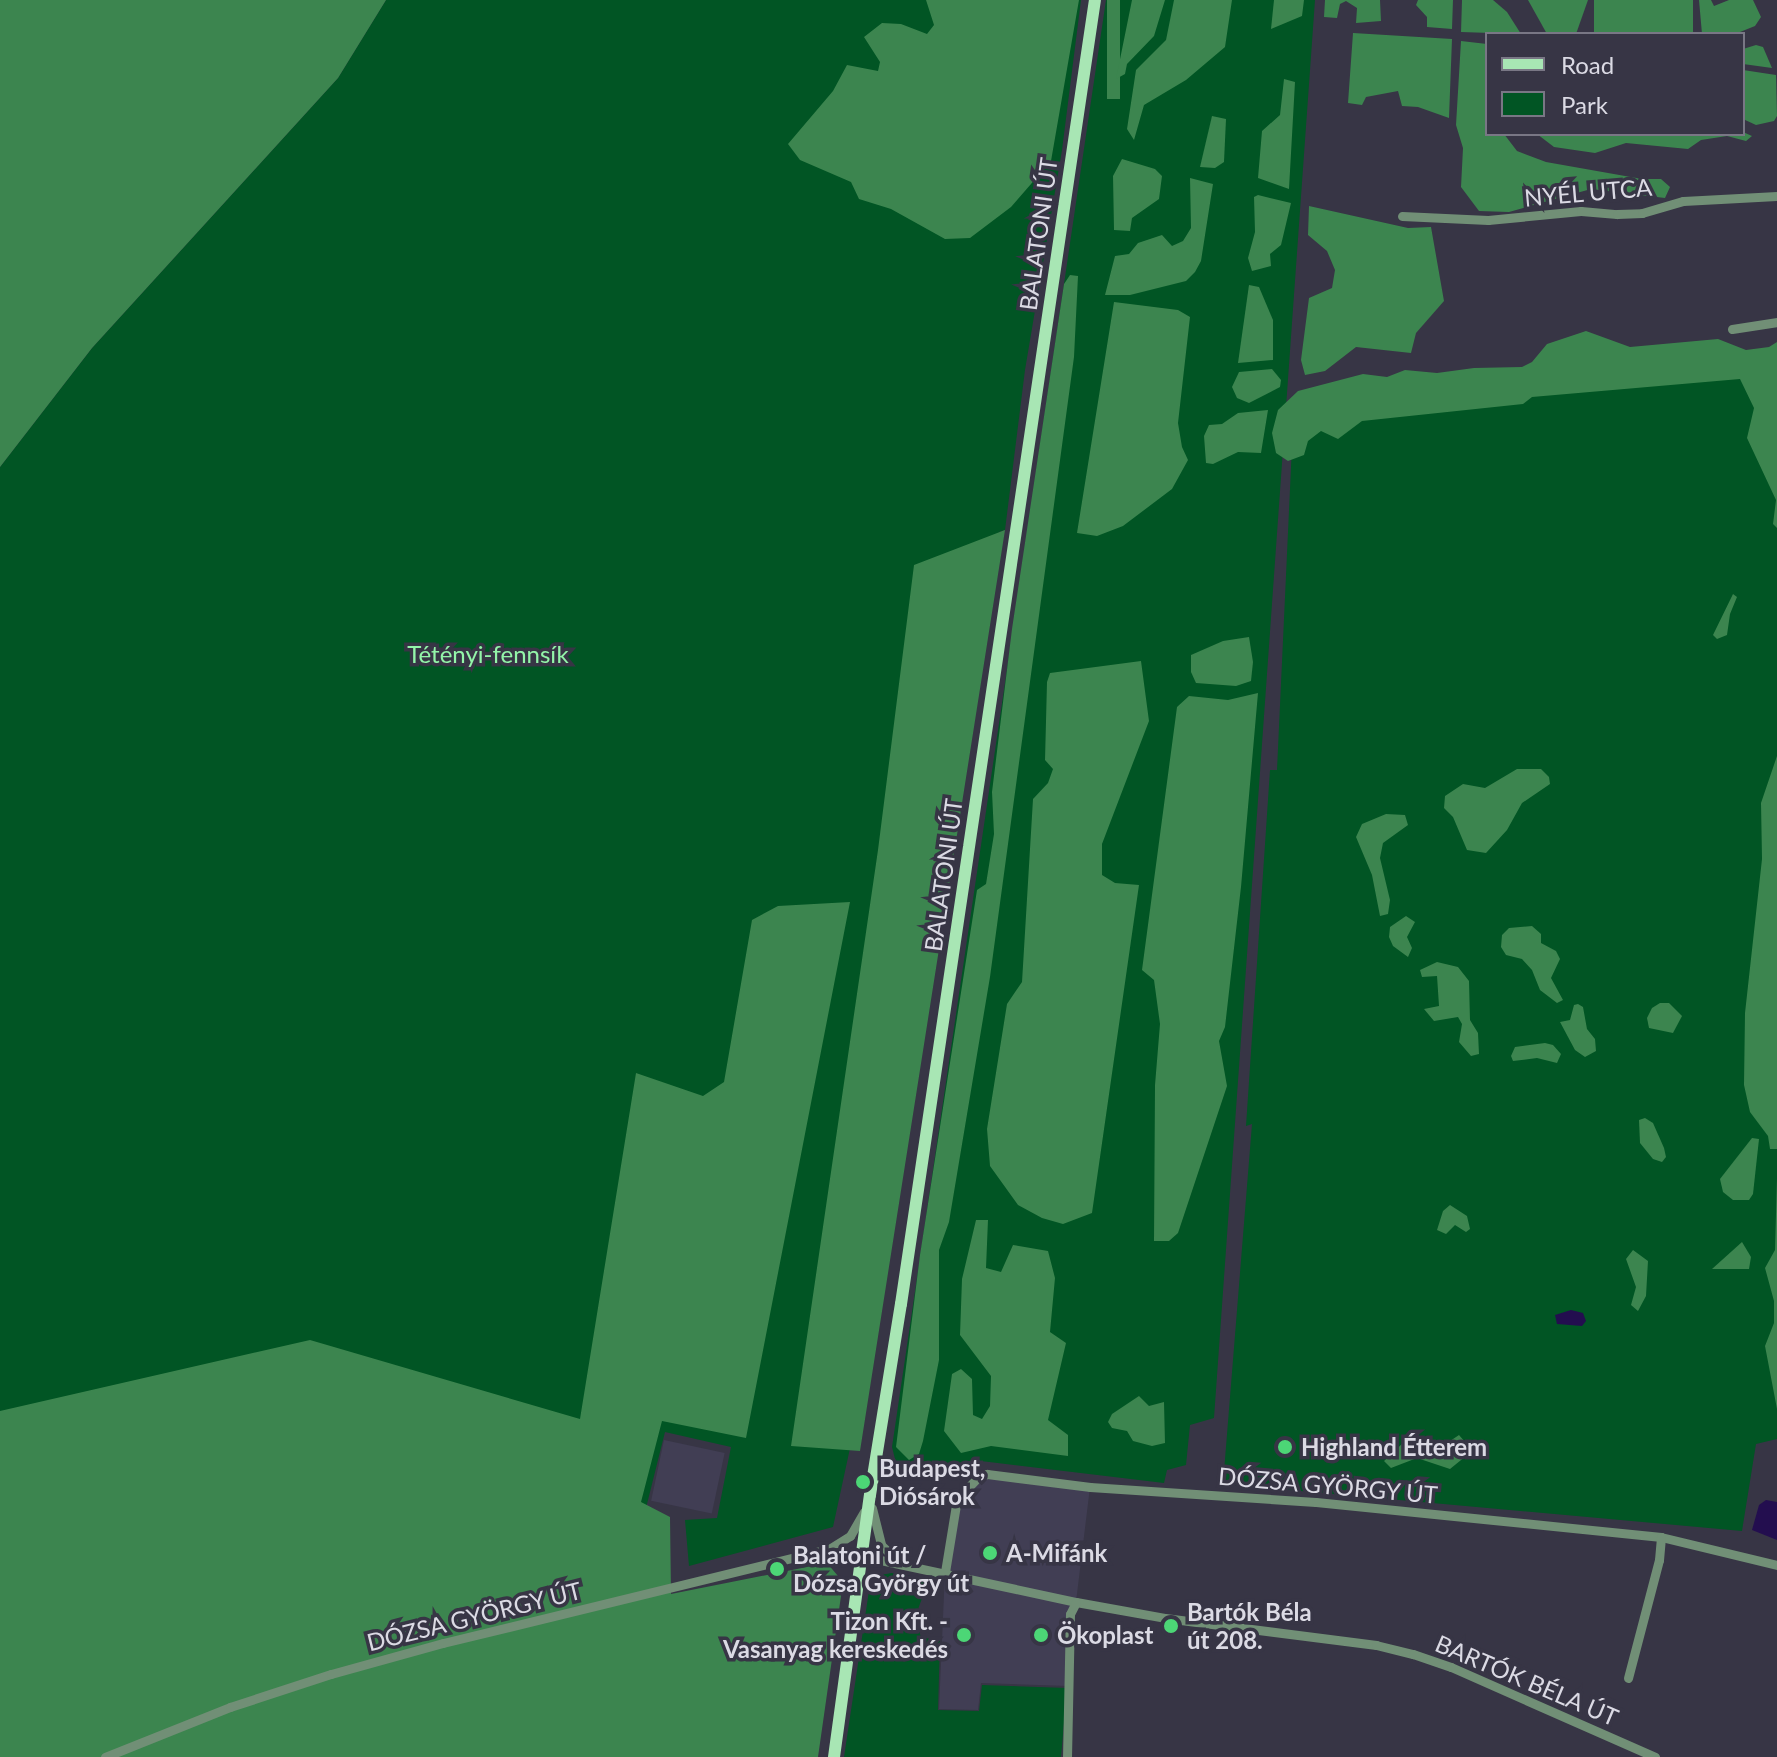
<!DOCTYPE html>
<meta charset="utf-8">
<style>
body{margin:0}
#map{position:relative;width:1777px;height:1757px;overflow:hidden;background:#373545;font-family:Lato,sans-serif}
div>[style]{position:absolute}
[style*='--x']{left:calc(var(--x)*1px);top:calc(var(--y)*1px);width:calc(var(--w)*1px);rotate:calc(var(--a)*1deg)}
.built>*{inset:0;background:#413e54;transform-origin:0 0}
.green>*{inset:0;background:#015524}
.forest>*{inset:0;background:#3c854f;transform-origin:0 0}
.water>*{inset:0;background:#230e4f}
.minor>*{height:9px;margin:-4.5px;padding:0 4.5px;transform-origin:4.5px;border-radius:4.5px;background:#718f76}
.major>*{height:12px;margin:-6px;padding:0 6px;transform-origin:6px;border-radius:6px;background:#a8e6b4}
.dots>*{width:22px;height:22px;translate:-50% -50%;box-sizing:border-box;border:4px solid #373545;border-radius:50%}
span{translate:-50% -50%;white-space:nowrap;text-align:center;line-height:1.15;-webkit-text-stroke:7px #373545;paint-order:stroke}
.street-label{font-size:24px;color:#dbdae4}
.park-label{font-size:24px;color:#93f5a9}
.poi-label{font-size:24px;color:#dbdae4;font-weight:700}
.left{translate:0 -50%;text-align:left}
.right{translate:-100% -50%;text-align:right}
.legend{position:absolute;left:1485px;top:32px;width:260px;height:104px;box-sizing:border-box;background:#373545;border:2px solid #797785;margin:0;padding:10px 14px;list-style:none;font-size:24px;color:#dbdae4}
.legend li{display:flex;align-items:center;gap:16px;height:40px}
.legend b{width:40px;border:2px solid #797785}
</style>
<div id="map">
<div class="built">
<i style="left:664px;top:1440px;width:62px;height:62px;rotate:12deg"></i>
<i style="clip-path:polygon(987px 1474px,1090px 1487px,1076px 1602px,1070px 1614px,1070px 1686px,981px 1683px,978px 1710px,939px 1709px,945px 1572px,957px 1499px)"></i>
</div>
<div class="green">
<i style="clip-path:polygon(386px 0,1081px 0,1062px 150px,1025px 370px,1005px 530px,999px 532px,874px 1337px,833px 1527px,689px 1566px,685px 1520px,717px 1518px,731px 1447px,665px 1432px,646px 1508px,0 1757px,0 467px,92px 348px,338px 78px)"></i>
<i style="clip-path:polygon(1106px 0,1315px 0,1214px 1418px,1190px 1425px,1186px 1465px,1167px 1470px,1164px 1483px,981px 1461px,969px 1475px,896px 1463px,892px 1447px)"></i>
<i style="clip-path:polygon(1777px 349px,1777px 1439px,1756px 1444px,1742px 1531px,1223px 1484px,1252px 1124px,1246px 1126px,1270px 770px,1277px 770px,1293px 424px)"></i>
<i style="clip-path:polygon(892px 1573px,929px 1579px,917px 1612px,917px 1625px,921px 1637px,940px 1641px,938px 1710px,979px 1711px,982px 1685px,1067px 1688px,1061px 1757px,844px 1757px,870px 1584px,880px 1575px)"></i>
</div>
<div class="forest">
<i style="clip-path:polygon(0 0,386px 0,338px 78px,92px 348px,0 467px)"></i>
<i style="clip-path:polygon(926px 0,1079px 0,1051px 161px,1011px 207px,970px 238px,945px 239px,891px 209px,859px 199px,851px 182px,800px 160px,788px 144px,833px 91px,847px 65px,878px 71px,880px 62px,864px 37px,882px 23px,901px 24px,927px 34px,934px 25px)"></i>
<i style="left:1107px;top:0;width:13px;height:99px"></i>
<i style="clip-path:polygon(1132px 0,1165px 0,1154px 36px,1127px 64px,1125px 74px,1116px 79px)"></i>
<i style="clip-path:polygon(1174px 0,1232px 0,1225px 47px,1186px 80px,1144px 105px,1134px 140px,1127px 129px,1136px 70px,1166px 40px)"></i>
<i style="clip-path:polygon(1274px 0,1304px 0,1302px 16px,1271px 29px)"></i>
<i style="clip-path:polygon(1325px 0,1380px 0,1381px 21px,1356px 23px,1357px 8px,1346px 1px,1340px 4px,1337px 18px,1324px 17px)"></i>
<i style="clip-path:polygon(1418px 0,1453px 0,1452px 29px,1427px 27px,1427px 17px,1416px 5px)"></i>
<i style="clip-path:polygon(1462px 0,1493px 0,1507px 12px,1521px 34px,1461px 32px)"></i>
<i style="clip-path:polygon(1528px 0,1588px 0,1576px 34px,1547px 34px)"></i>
<i style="left:1594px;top:0;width:99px;height:36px"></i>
<i style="clip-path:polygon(1699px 0,1711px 0,1714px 6px,1729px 0,1753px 0,1761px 17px,1755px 26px,1735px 34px,1702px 34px)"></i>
<i style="clip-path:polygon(1353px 33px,1452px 39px,1449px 118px,1418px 107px,1402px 106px,1398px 91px,1366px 97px,1362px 105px,1348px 103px)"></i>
<i style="clip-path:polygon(1461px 41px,1487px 44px,1487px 134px,1504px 134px,1517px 151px,1546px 162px,1642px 179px,1661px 179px,1670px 187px,1665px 198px,1591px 189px,1509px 212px,1479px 211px,1461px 187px,1463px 148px,1456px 125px)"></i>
<i style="clip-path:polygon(1756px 45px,1763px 47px,1772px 68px,1743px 64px,1743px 49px)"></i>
<i style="clip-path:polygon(1743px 70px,1776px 75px,1777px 116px,1774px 121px,1756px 125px,1743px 119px)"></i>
<i style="clip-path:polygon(1284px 79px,1295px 82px,1289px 189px,1258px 178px,1262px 131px,1280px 115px)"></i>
<i style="clip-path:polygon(1212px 116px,1226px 119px,1224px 162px,1215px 168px,1200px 167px)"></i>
<i style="clip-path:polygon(1743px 132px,1752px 136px,1746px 141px,1727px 136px,1701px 140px,1688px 149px,1626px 143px,1595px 153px,1554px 147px,1537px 134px)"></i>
<i style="clip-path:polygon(1122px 159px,1155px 169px,1162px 176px,1159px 199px,1132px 218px,1130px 231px,1114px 230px,1113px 176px)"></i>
<i style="clip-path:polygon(1190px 178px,1213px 184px,1201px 261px,1195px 272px,1186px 281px,1130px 295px,1105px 295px,1115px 256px,1129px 254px,1138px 243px,1162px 235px,1172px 246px,1183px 241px,1191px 228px)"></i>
<i style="clip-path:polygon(1258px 195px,1291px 203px,1281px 245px,1270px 254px,1271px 266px,1252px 271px,1248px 258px,1255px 232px,1254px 197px)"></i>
<i style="clip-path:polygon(1309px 206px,1408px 228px,1431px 227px,1444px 301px,1416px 333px,1411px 353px,1356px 347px,1325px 371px,1305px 375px,1301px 360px,1309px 298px,1332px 288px,1335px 270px,1327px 251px,1308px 235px)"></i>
<i style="clip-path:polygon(1070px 275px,1078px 276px,1074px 357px,990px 977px,949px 1222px,939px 1250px,939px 1360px,923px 1441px,919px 1454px,909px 1460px,896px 1447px,920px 1255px,977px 890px,986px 884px,994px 834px,992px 792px,1012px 629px,1064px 284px)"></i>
<i style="clip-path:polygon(1249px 285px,1259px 287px,1273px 320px,1273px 360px,1238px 363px)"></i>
<i style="clip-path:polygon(1114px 302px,1178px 310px,1190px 317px,1178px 423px,1182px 447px,1188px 460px,1172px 489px,1123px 526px,1097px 536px,1077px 533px)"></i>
<i style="clip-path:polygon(1586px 331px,1630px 347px,1718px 339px,1746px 350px,1769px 347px,1777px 342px,1777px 528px,1773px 524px,1776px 500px,1747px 438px,1754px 408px,1740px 379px,1532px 397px,1523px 404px,1362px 421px,1338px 439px,1321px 431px,1308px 441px,1304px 455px,1288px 461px,1276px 453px,1272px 433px,1278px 410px,1298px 391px,1363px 374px,1387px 377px,1405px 370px,1437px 373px,1474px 368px,1522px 367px,1532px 362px,1547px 344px)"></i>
<i style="clip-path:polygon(1272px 369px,1281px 380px,1280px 387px,1249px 403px,1237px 398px,1232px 387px,1239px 372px)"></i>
<i style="clip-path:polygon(1268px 410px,1261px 453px,1238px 452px,1213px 464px,1206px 463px,1204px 436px,1209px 425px,1222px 424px,1238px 413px)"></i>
<i style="clip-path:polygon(1005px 530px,860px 1451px,791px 1446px,878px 850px,914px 565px)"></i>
<i style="clip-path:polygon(1733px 594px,1737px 597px,1730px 614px,1727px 635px,1717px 639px,1713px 635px)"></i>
<i style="clip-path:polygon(1249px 637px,1253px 662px,1251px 681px,1236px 686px,1196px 683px,1191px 672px,1191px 655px,1223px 641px)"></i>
<i style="clip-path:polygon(1141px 661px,1149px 721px,1102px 844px,1102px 875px,1115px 883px,1139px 885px,1092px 1213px,1063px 1224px,1042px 1218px,1018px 1205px,990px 1166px,987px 1129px,1007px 1004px,1022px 982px,1033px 799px,1048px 783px,1053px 769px,1045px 760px,1047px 682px,1050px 673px)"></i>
<i style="clip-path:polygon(1258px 693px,1241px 887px,1225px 1027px,1219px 1041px,1227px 1086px,1178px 1233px,1169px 1241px,1154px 1241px,1155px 1085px,1160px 1024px,1154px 980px,1142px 970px,1177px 707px,1189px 696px,1228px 700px)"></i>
<i style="clip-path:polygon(1777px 756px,1777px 1149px,1770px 1149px,1768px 1136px,1750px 1112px,1744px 1085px,1745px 1013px,1762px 859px,1761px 803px)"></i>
<i style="clip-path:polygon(1517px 769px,1541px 769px,1549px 777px,1550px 784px,1522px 803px,1507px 830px,1486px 853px,1467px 850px,1453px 817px,1444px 808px,1445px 796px,1463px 784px,1485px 788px)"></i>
<i style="clip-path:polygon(1386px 814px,1405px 815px,1408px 825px,1383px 843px,1380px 858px,1390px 900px,1388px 914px,1380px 916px,1372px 875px,1356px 837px,1362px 824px)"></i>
<i style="clip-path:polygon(850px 902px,746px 1438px,662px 1421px,641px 1502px,670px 1517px,671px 1594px,827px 1563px,843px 1582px,818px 1757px,0 1757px,0 1411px,310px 1340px,580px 1419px,636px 1073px,703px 1096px,724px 1082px,752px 920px,778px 906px)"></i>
<i style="clip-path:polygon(1406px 916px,1415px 922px,1407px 937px,1412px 948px,1408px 957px,1393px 946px,1389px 937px,1390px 927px)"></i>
<i style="clip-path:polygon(1532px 926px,1541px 934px,1541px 943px,1556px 951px,1560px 959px,1551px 978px,1563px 1000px,1557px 1003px,1540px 990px,1532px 970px,1522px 959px,1506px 955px,1501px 947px,1502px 935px,1509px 928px)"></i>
<i style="clip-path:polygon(1437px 962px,1458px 967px,1469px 981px,1470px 1020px,1478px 1033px,1479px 1054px,1471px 1056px,1459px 1042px,1462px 1024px,1458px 1017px,1434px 1021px,1424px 1009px,1439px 1006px,1437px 976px,1422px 977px,1420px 970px)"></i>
<i style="clip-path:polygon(1660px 1003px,1669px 1003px,1682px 1016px,1673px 1033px,1649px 1028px,1647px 1018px,1652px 1008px)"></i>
<i style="clip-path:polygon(1578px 1004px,1583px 1007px,1587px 1029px,1595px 1039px,1596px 1051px,1585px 1057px,1575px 1050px,1560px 1022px,1570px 1020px,1574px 1005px)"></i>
<i style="clip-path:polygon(1545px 1043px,1553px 1045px,1561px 1054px,1557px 1063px,1537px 1058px,1513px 1061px,1511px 1056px,1515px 1047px)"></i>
<i style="clip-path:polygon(1645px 1118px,1653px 1123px,1664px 1148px,1666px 1157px,1662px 1162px,1653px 1159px,1640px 1143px,1639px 1120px)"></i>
<i style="clip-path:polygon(1752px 1138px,1759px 1139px,1753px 1194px,1749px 1200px,1733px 1200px,1723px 1192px,1720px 1179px)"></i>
<i style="clip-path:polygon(1777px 1178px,1777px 1409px,1765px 1346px,1774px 1323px,1774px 1301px,1765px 1268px,1775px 1250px)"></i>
<i style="clip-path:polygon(1450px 1205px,1467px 1216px,1470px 1229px,1466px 1232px,1455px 1225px,1446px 1234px,1437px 1230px,1443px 1211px)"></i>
<i style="clip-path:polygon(976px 1220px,988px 1220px,986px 1268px,1001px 1272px,1013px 1245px,1048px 1251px,1055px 1278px,1050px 1332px,1066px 1343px,1048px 1420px,1068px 1435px,1068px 1456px,991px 1446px,961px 1453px,944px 1431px,952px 1374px,961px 1369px,972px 1379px,973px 1415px,982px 1419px,990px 1406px,991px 1376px,960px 1335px,962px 1279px)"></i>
<i style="clip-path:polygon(1742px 1242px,1751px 1257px,1749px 1269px,1712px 1269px)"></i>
<i style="clip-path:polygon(1633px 1250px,1648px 1261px,1646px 1296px,1638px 1311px,1631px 1305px,1636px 1287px,1626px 1259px)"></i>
<i style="clip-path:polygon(1139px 1396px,1149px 1406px,1164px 1402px,1165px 1443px,1152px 1446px,1133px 1441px,1127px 1431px,1112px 1428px,1108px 1422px,1112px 1414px)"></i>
<i style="clip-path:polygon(1459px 1435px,1465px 1442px,1466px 1456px,1450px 1469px,1417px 1458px,1391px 1468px,1384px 1461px,1404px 1442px,1425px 1450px,1441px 1447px)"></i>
</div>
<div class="water">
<i style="clip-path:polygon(1571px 1310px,1583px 1313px,1586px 1321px,1582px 1326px,1557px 1324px,1555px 1315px)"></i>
<i style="clip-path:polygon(1766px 1500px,1777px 1502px,1777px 1540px,1752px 1530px,1759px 1505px)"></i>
</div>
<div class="minor">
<i style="--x:1402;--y:216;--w:86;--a:2.7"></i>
<i style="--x:1488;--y:220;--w:93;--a:-5.5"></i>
<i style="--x:1581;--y:211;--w:36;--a:5"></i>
<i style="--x:1617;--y:214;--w:25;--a:-2"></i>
<i style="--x:1642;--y:213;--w:43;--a:-16.3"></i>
<i style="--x:1683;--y:201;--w:94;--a:-3"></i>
<i style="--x:1732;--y:329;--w:46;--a:-8.8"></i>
<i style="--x:872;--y:1508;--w:38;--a:76"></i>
<i style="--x:881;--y:1545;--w:23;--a:43"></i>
<i style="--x:829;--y:1549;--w:25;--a:-32"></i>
<i style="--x:850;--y:1536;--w:28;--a:-60"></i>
<i style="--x:945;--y:1572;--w:74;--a:-80.7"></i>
<i style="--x:957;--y:1499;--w:29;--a:-46"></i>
<i style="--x:977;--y:1478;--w:11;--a:-22"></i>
<i style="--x:987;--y:1474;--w:104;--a:7.2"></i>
<i style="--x:1090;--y:1487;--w:226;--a:3.8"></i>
<i style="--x:1316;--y:1502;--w:347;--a:5.8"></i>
<i style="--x:1661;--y:1537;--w:119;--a:13.6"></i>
<i style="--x:1628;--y:1678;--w:122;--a:-75.3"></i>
<i style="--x:1659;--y:1560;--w:23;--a:-85"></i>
<i style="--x:105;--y:1757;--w:135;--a:-21.8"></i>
<i style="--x:230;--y:1707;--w:106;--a:-18.1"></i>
<i style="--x:331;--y:1674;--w:116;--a:-15.5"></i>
<i style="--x:443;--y:1643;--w:397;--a:-13.7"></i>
<i style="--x:829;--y:1549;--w:253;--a:12.1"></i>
<i style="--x:1076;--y:1602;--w:90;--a:10.2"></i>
<i style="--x:1165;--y:1618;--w:213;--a:7.3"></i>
<i style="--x:1376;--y:1645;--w:38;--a:14"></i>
<i style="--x:1413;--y:1654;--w:40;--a:18.9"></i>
<i style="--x:1451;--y:1667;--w:223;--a:23.8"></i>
<i style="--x:1067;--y:1757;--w:143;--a:-88.8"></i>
<i style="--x:1070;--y:1614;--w:13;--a:-63"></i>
</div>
<div class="major">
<i style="--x:834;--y:1757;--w:264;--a:-82.2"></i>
<i style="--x:870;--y:1495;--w:193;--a:-80.8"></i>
<i style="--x:901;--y:1304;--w:1318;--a:-81.54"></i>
</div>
<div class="dots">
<i style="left:1285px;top:1447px;background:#4cd676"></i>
<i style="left:863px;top:1482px;background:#4cd676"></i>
<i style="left:990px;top:1553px;background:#4cd676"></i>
<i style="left:777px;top:1569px;background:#4cd676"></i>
<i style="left:1171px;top:1626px;background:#4cd676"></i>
<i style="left:964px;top:1635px;background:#4cd676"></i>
<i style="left:1041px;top:1635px;background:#4cd676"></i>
</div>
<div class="street-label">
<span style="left:1588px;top:192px;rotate:-5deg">NYÉL UTCA</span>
<span style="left:1038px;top:234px;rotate:-82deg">BALATONI ÚT</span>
<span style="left:943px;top:875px;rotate:-82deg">BALATONI ÚT</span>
<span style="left:1328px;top:1485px;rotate:5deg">DÓZSA GYÖRGY ÚT</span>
<span style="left:474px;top:1616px;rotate:-14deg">DÓZSA GYÖRGY ÚT</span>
<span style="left:1527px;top:1680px;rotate:23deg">BARTÓK BÉLA ÚT</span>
</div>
<div class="park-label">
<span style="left:488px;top:654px">Tétényi-fennsík</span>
</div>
<div class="poi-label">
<span class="left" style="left:1301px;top:1447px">Highland Étterem</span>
<span class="left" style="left:879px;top:1482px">Budapest,<br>Diósárok</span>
<span class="left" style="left:1006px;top:1553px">A-Mifánk</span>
<span class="left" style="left:793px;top:1569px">Balatoni út /<br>Dózsa György út</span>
<span class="left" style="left:1187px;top:1626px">Bartók Béla<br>út 208.</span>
<span class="right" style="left:948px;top:1635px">Tizon Kft. -<br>Vasanyag kereskedés</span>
<span class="left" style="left:1057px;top:1635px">Ökoplast</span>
</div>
<ul class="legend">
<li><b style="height:10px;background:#a8e6b4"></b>Road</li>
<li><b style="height:22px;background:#015524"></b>Park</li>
</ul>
</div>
